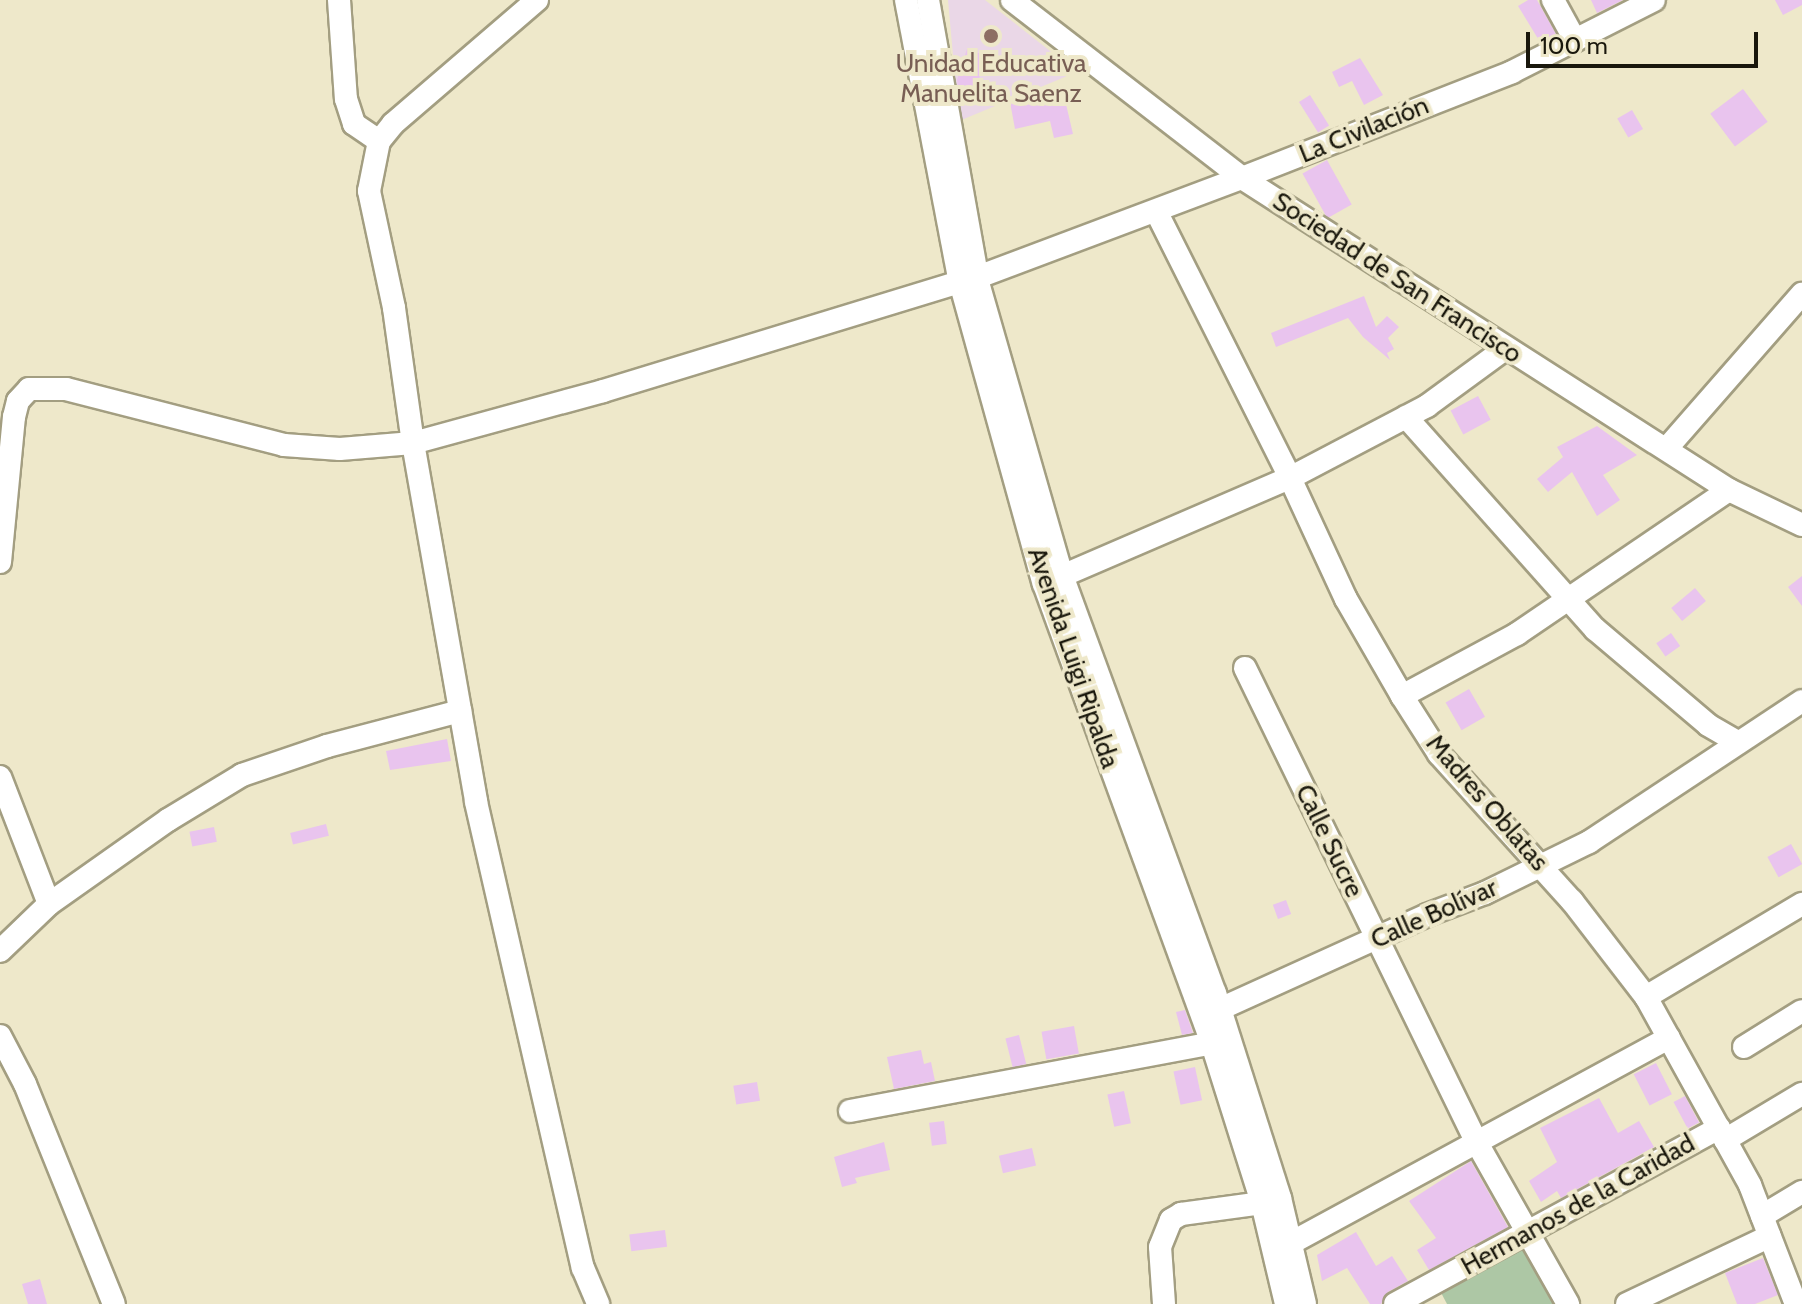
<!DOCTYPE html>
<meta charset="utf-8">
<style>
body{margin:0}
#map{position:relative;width:1802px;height:1304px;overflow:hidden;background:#eee8ca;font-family:Cabin,sans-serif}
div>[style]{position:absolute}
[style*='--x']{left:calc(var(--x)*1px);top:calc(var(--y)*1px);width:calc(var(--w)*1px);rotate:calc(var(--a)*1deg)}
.education>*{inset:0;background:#ead7e7}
.green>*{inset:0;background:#adc7a5}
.building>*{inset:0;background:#e9c4ee;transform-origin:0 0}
.roads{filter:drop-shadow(2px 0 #a39e81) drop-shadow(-2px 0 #a39e81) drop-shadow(0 2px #a39e81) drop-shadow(0 -2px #a39e81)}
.minor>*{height:22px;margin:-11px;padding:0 11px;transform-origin:11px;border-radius:11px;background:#fff}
.dots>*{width:22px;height:22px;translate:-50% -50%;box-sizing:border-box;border:4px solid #eee8ca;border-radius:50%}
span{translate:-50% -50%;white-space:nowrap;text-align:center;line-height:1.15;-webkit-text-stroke:8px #eee8ca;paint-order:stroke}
.education-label{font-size:26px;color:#785e54}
.street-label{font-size:26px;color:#19170c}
.scale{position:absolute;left:1526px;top:32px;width:232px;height:36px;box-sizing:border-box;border:4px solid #19170c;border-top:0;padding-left:10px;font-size:24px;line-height:28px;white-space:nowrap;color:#19170c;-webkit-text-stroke:6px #eee8ca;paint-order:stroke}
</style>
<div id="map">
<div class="education">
<i style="clip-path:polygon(948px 0,985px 0,1077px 72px,959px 121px)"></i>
</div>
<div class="green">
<i style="clip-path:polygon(1529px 1236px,1568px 1304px,1447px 1304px,1437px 1285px)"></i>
</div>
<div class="building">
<i style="clip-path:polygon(1528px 0,1537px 0,1556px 34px,1540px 42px,1518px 6px)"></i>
<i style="clip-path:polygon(1591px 0,1623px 0,1597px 13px)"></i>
<i style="clip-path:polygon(1775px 0,1802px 0,1802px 5px,1783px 15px)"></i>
<i style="clip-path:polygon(967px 49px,987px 56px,972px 98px,959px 94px,957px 80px)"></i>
<i style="clip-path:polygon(1360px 58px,1383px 95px,1364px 105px,1352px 81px,1339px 87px,1332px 72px)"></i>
<i style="clip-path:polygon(1062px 87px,1073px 134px,1054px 138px,1050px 121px,1015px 129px,1010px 102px)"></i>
<i style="left:1743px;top:89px;width:41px;height:41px;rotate:53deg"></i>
<i style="left:1310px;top:95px;width:36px;height:13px;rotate:58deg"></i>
<i style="left:1632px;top:110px;width:22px;height:17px;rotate:60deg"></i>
<i style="left:1327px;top:160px;width:51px;height:28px;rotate:61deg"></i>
<i style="clip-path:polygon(1364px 296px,1376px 327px,1387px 316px,1399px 327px,1388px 338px,1394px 349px,1387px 353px,1390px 360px,1363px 337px,1348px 318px,1276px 347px,1271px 333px)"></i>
<i style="left:1478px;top:396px;width:27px;height:31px;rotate:62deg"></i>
<i style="clip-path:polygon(1597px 426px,1637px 455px,1603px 475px,1620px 500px,1597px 516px,1572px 472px,1548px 492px,1537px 479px,1563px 457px,1557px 447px)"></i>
<i style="clip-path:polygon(1802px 576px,1802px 606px,1788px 587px)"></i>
<i style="left:1695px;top:588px;width:17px;height:31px;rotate:50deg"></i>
<i style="left:1671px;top:633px;width:16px;height:18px;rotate:55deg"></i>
<i style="left:1469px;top:689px;width:32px;height:27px;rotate:60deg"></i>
<i style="clip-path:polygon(447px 739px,451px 761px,390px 770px,386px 751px)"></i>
<i style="left:326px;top:824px;width:12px;height:37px;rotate:76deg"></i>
<i style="left:214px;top:827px;width:15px;height:25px;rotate:79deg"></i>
<i style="left:1791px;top:844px;width:23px;height:27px;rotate:61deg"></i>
<i style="left:1286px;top:900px;width:15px;height:14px;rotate:70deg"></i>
<i style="clip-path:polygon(1185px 1010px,1193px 1033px,1182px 1035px,1176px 1012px)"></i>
<i style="left:1074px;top:1026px;width:28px;height:33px;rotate:80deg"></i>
<i style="left:1019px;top:1035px;width:30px;height:14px;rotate:76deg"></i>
<i style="clip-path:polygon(921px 1050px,924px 1064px,931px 1062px,935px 1081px,894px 1089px,887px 1057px)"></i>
<i style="left:1656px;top:1063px;width:35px;height:25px;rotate:63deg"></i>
<i style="left:1195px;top:1067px;width:34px;height:22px;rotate:78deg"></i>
<i style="left:757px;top:1082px;width:19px;height:24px;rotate:81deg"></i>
<i style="left:1124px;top:1091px;width:33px;height:17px;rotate:78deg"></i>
<i style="left:1685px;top:1096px;width:30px;height:13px;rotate:62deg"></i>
<i style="clip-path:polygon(1599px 1098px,1618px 1133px,1639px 1121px,1654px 1147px,1561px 1198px,1557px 1191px,1541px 1202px,1529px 1181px,1557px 1162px,1540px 1128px)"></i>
<i style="left:944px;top:1121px;width:23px;height:15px;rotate:83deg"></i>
<i style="clip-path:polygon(884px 1142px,890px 1170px,855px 1178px,857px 1183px,842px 1187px,834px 1157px)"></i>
<i style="left:1032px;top:1148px;width:18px;height:34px;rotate:77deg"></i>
<i style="clip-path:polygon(1471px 1161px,1508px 1227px,1429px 1270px,1417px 1250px,1436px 1238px,1409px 1201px)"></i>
<i style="left:665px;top:1230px;width:17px;height:36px;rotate:83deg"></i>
<i style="clip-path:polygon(1356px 1232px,1376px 1266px,1392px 1256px,1408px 1281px,1388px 1292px,1381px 1304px,1370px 1304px,1347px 1268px,1322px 1281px,1317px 1255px)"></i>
<i style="clip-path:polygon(1763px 1258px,1778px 1295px,1755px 1304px,1737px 1304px,1725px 1273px)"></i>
<i style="clip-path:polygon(40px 1279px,47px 1304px,28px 1304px,22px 1284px)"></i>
</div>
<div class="roads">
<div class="minor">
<i style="--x:339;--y:0;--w:99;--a:86"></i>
<i style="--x:346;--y:99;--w:26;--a:72"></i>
<i style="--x:354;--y:124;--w:30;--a:34"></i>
<i style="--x:537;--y:0;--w:190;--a:139.3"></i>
<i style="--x:393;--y:124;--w:22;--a:129"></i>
<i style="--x:379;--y:141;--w:51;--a:101.3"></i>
<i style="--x:369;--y:191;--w:120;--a:77.9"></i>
<i style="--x:394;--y:308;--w:136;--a:82"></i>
<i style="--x:413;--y:443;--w:364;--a:80"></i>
<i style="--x:476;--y:802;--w:478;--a:77.1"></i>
<i style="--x:583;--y:1268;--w:39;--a:67"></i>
<i style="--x:906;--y:0;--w:287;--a:79.2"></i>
<i style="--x:960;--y:282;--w:313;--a:74.5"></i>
<i style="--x:1044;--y:584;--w:490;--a:69.9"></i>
<i style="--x:1212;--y:1044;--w:167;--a:72.5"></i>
<i style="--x:1262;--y:1203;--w:104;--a:76.6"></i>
<i style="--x:928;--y:0;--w:291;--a:79.9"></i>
<i style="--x:979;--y:286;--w:304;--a:74"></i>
<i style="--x:1063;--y:578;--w:442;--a:69.9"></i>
<i style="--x:1215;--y:993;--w:215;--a:72.4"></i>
<i style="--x:1280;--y:1198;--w:109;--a:76.7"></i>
<i style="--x:1012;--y:0;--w:291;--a:37.7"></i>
<i style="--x:1242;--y:178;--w:578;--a:32.65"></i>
<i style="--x:1729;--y:490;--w:81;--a:25.6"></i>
<i style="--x:1553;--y:0;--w:46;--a:61.2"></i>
<i style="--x:1156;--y:211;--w:299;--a:63.3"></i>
<i style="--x:1290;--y:478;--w:133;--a:65.2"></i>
<i style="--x:1346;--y:599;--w:112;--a:60"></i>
<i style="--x:1402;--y:696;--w:69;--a:57.5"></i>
<i style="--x:1439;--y:754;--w:198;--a:47.9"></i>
<i style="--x:1572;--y:901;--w:121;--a:52.4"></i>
<i style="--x:1646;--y:997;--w:215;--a:61"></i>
<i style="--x:1750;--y:1185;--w:128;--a:68.9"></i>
<i style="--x:978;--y:277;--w:282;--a:-20.6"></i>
<i style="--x:1242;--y:178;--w:290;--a:-21.4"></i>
<i style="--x:1512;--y:72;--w:159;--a:-26.9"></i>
<i style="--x:1406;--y:417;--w:284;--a:48.3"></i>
<i style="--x:1595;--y:629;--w:148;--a:40.3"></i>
<i style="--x:1708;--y:725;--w:34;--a:30"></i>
<i style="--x:1667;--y:448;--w:205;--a:-48.8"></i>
<i style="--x:0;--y:562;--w:146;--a:-84.5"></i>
<i style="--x:14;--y:417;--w:16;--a:-76"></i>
<i style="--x:18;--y:401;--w:16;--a:-47"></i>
<i style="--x:29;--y:389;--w:37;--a:0"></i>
<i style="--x:66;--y:389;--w:225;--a:14.4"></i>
<i style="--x:284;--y:445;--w:56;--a:4.1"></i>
<i style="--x:340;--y:449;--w:73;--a:-4.7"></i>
<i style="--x:413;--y:443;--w:197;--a:-15.3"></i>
<i style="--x:603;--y:391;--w:373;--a:-17"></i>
<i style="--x:1048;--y:582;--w:263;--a:-23.3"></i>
<i style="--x:1290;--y:478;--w:155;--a:-27.7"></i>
<i style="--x:1427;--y:406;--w:97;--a:-36.2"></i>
<i style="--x:1245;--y:668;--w:529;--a:63.97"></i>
<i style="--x:1477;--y:1143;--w:185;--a:60.5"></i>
<i style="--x:1402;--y:696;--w:131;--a:-28.3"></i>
<i style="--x:1517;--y:634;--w:256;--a:-34.2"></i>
<i style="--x:0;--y:777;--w:136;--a:68.9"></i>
<i style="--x:49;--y:904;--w:68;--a:136.2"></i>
<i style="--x:49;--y:904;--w:146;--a:-35.2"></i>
<i style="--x:168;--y:820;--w:87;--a:-31.3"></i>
<i style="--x:242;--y:775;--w:90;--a:-18.8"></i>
<i style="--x:327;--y:746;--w:138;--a:-14.7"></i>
<i style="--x:1646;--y:997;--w:182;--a:-30.8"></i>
<i style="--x:1220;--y:1009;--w:227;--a:-24.4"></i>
<i style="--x:1427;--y:915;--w:62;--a:-20.8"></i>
<i style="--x:1485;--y:893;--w:116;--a:-26.1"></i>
<i style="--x:1589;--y:842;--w:255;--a:-33.5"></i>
<i style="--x:0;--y:1036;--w:54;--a:62.5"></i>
<i style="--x:25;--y:1084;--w:237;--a:68"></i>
<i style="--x:1744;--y:1047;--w:68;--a:-31.8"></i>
<i style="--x:850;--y:1111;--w:381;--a:-10.6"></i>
<i style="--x:1725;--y:1140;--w:90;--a:-30.9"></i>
<i style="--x:1762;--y:1216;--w:47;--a:-31"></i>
<i style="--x:1278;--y:1246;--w:13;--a:-13"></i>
<i style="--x:1291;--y:1243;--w:430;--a:-28.5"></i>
<i style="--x:1164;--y:1304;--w:57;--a:-94"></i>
<i style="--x:1160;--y:1247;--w:29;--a:-68"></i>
<i style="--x:1171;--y:1220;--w:12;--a:-31"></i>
<i style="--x:1181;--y:1214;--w:82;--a:-7.7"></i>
<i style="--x:1395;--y:1304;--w:369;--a:-28.5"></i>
<i style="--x:1627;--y:1304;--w:158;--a:-25.4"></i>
</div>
</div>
<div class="dots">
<i style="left:991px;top:36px;background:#8d6e63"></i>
</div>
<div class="education-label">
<span style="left:991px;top:79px">Unidad Educativa<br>Manuelita Saenz</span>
</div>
<div class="street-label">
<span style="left:1364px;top:130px;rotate:-22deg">La Civilación</span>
<span style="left:1397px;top:278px;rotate:33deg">Sociedad de San Francisco</span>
<span style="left:1073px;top:658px;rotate:71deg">Avenida Luigi Ripalda</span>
<span style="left:1487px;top:803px;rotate:49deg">Madres Oblatas</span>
<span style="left:1329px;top:841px;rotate:64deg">Calle Sucre</span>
<span style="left:1434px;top:914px;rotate:-24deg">Calle Bolívar</span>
<span style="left:1578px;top:1205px;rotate:-29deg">Hermanos de la Caridad</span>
</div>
<div class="scale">100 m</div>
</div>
